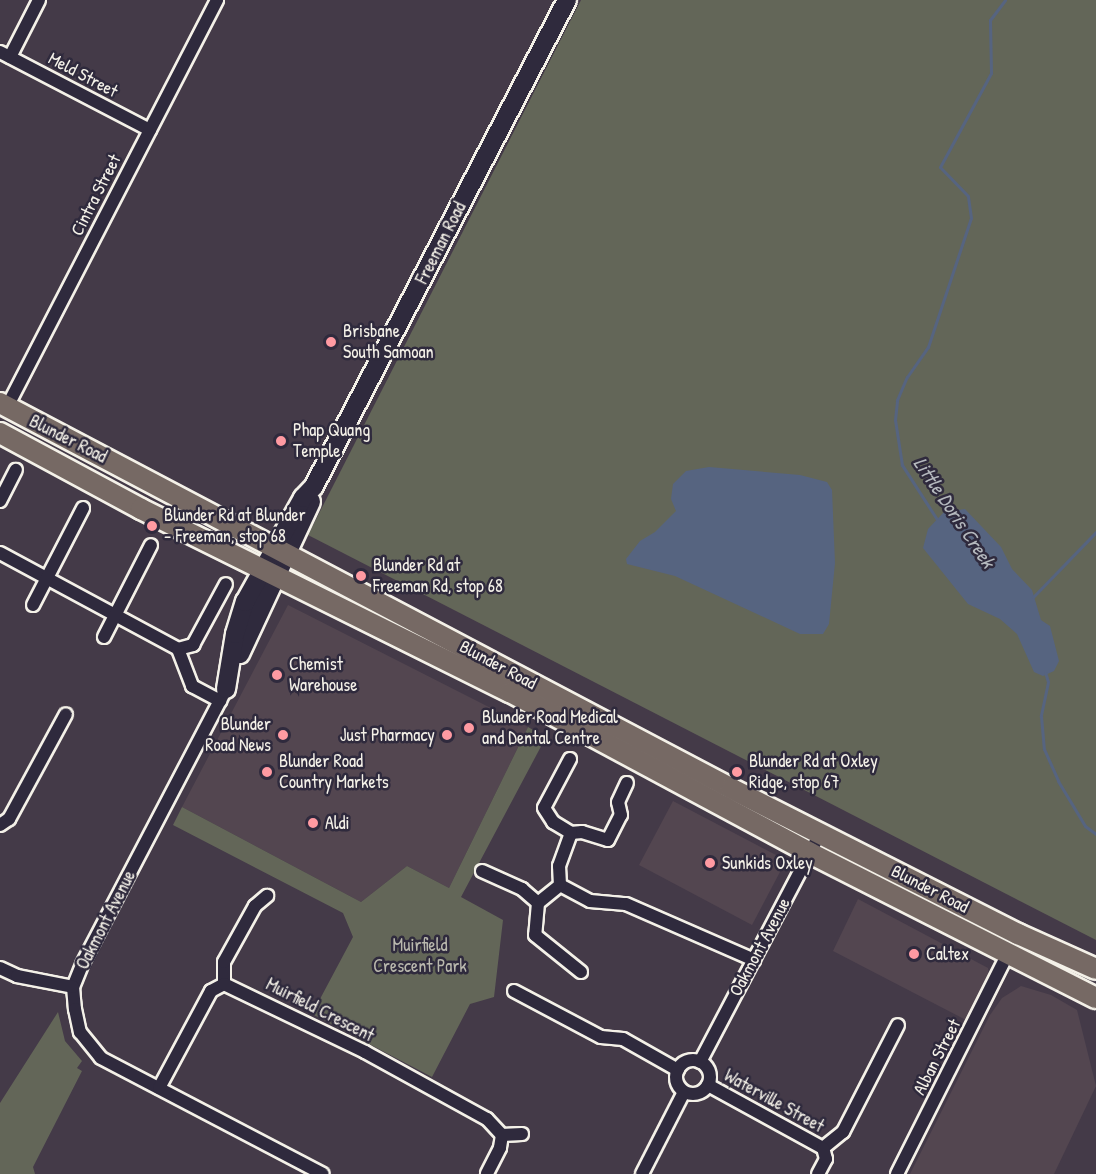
<!DOCTYPE html>
<style>
body{margin:0}
#map{position:relative;width:1096px;height:1174px;overflow:hidden;background:#443a48;font-family:"Patrick Hand",sans-serif}
div>[style]{position:absolute}
[style*='--x']{left:calc(var(--x)*1px);top:calc(var(--y)*1px);width:calc(var(--w)*1px);rotate:calc(var(--a)*1deg)}
.built>*{inset:0;background:#534650}
.green>*{inset:0;background:#636658}
.water>*{inset:0;background:#566480}
.stream>*{height:3px;margin:-1.5px;padding:0 1.5px;transform-origin:1.5px;border-radius:1.5px;background:#566480}
.roads{filter:drop-shadow(2px 0 #f4f1e8) drop-shadow(-2px 0 #f4f1e8) drop-shadow(0 2px #f4f1e8) drop-shadow(0 -2px #f4f1e8)}
.street>*{height:12px;margin:-6px;padding:0 6px;transform-origin:6px;border-radius:6px;background:#2f2a3d}
.street>.ring{margin:-6px;padding:0;box-sizing:content-box;background:none;border:12px solid #2f2a3d;border-radius:50%}
.secondary>*{height:18px;margin:-9px;padding:0 9px;transform-origin:9px;border-radius:9px;background:#2f2a3d}
.primary>*{height:20px;margin:-10px;padding:0 10px;transform-origin:10px;border-radius:10px;background:#766964}
.dots>*{width:16px;height:16px;translate:-50% -50%;box-sizing:border-box;border:3px solid #2f2a3d;border-radius:50%}
span{translate:-50% -50%;white-space:nowrap;text-align:center;line-height:1.15;-webkit-text-stroke:5px #2f2a3d;paint-order:stroke}
.street-label{font-size:18px;color:#f4f1e8}
.poi-label{font-size:18px;color:#f4f1e8}
.left{translate:0 -50%;text-align:left}
.right{translate:-100% -50%;text-align:right}
.park-label{font-size:18px;color:#bab9ae}
.water-label{font-size:20px;color:#b5b9be;font-style:italic}
</style>
<div id="map">
<div class="built">
<i style="clip-path:polygon(288px 605px,528px 727px,449px 888px,407px 866px,361px 902px,182px 807px)"></i>
<i style="clip-path:polygon(673px 801px,776px 855px,781px 870px,752px 925px,639px 865px)"></i>
<i style="clip-path:polygon(858px 899px,988px 968px,989px 977px,966px 1020px,833px 951px)"></i>
<i style="clip-path:polygon(1021px 986px,1051px 995px,1077px 1010px,1096px 1086px,1054px 1174px,910px 1174px,990px 1015px,1002px 998px)"></i>
</div>
<div class="green">
<i style="clip-path:polygon(581px 0,1096px 0,1096px 940px,308px 535px)"></i>
<i style="clip-path:polygon(528px 727px,546px 737px,461px 897px,503px 920px,494px 997px,470px 1004px,432px 1077px,312px 1014px,353px 937px,343px 913px,173px 825px,182px 807px,361px 902px,407px 866px,449px 888px)"></i>
<i style="clip-path:polygon(58px 1012px,65px 1041px,82px 1061px,77px 1068px,82px 1071px,33px 1167px,35px 1174px,0 1174px,0 1103px)"></i>
</div>
<div class="water">
<i style="clip-path:polygon(709px 467px,800px 475px,827px 482px,832px 490px,835px 563px,829px 624px,823px 634px,800px 634px,675px 576px,627px 564px,626px 559px,640px 541px,655px 532px,676px 511px,671px 499px,673px 484px,686px 471px)"></i>
<i style="clip-path:polygon(965px 509px,1001px 547px,1012px 569px,1032px 590px,1041px 620px,1050px 626px,1059px 661px,1054px 671px,1043px 676px,1034px 672px,1017px 634px,1000px 619px,968px 604px,923px 548px,928px 529px,944px 512px)"></i>
</div>
<div class="stream">
<i style="--x:938;--y:521;--w:67;--a:-122.7"></i>
<i style="--x:902;--y:465;--w:46;--a:-98.8"></i>
<i style="--x:895;--y:420;--w:20;--a:-84"></i>
<i style="--x:897;--y:400;--w:25;--a:-67"></i>
<i style="--x:907;--y:377;--w:37;--a:-55"></i>
<i style="--x:928;--y:347;--w:136;--a:-71.6"></i>
<i style="--x:971;--y:218;--w:22;--a:-98"></i>
<i style="--x:968;--y:196;--w:40;--a:-134"></i>
<i style="--x:940;--y:167;--w:107;--a:-61.5"></i>
<i style="--x:991;--y:73;--w:53;--a:-91.1"></i>
<i style="--x:990;--y:20;--w:25;--a:-53"></i>
<i style="--x:1033;--y:597;--w:91;--a:-45.9"></i>
<i style="--x:1045;--y:672;--w:10;--a:73"></i>
<i style="--x:1048;--y:682;--w:35;--a:102"></i>
<i style="--x:1041;--y:716;--w:33;--a:85"></i>
<i style="--x:1044;--y:749;--w:35;--a:66"></i>
<i style="--x:1058;--y:781;--w:52;--a:59"></i>
<i style="--x:1085;--y:826;--w:14;--a:36"></i>
</div>
<div class="roads">
<div class="street">
<i style="--x:0;--y:52;--w:169;--a:27.5"></i>
<i style="--x:10;--y:57;--w:64;--a:-63"></i>
<i style="--x:7;--y:407;--w:458;--a:-62.7"></i>
<i style="--x:0;--y:501;--w:35;--a:-63"></i>
<i style="--x:0;--y:553;--w:202;--a:28.3"></i>
<i style="--x:178;--y:649;--w:16;--a:-15"></i>
<i style="--x:193;--y:645;--w:69;--a:-61.6"></i>
<i style="--x:33;--y:605;--w:109;--a:-62.7"></i>
<i style="--x:104;--y:637;--w:103;--a:-62.9"></i>
<i style="--x:178;--y:649;--w:40;--a:69"></i>
<i style="--x:192;--y:686;--w:32;--a:28"></i>
<i style="--x:226;--y:689;--w:311;--a:117.6"></i>
<i style="--x:82;--y:965;--w:24;--a:112"></i>
<i style="--x:73;--y:987;--w:22;--a:85"></i>
<i style="--x:75;--y:1009;--w:24;--a:78"></i>
<i style="--x:80;--y:1032;--w:33;--a:51"></i>
<i style="--x:101;--y:1058;--w:250;--a:27.6"></i>
<i style="--x:570;--y:759;--w:55;--a:118"></i>
<i style="--x:544;--y:808;--w:17;--a:57"></i>
<i style="--x:553;--y:822;--w:21;--a:31"></i>
<i style="--x:571;--y:833;--w:11;--a:-5"></i>
<i style="--x:582;--y:832;--w:27;--a:17"></i>
<i style="--x:608;--y:840;--w:28;--a:-63"></i>
<i style="--x:621;--y:815;--w:13;--a:-103"></i>
<i style="--x:618;--y:802;--w:21;--a:-65"></i>
<i style="--x:0;--y:825;--w:11;--a:-34"></i>
<i style="--x:9;--y:819;--w:119;--a:-61.5"></i>
<i style="--x:482;--y:871;--w:44;--a:24.2"></i>
<i style="--x:522;--y:889;--w:21;--a:41"></i>
<i style="--x:538;--y:903;--w:32;--a:95"></i>
<i style="--x:535;--y:935;--w:59;--a:38.8"></i>
<i style="--x:560;--y:885;--w:34;--a:28"></i>
<i style="--x:590;--y:901;--w:36;--a:5"></i>
<i style="--x:626;--y:904;--w:140;--a:23.6"></i>
<i style="--x:538;--y:903;--w:28;--a:-39"></i>
<i style="--x:560;--y:885;--w:19;--a:-93"></i>
<i style="--x:559;--y:866;--w:35;--a:-70"></i>
<i style="--x:0;--y:968;--w:19;--a:25"></i>
<i style="--x:17;--y:976;--w:57;--a:11.1"></i>
<i style="--x:224;--y:984;--w:22;--a:-90"></i>
<i style="--x:224;--y:962;--w:64;--a:-61"></i>
<i style="--x:255;--y:906;--w:16;--a:-40"></i>
<i style="--x:514;--y:991;--w:98;--a:27.9"></i>
<i style="--x:601;--y:1037;--w:22;--a:5"></i>
<i style="--x:623;--y:1039;--w:63;--a:29.4"></i>
<i class="ring" style="left:676px;top:1060px;width:22px;height:22px"></i>
<i style="--x:700;--y:1062;--w:259;--a:-62.3"></i>
<i style="--x:708;--y:1085;--w:131;--a:28.7"></i>
<i style="--x:159;--y:1088;--w:110;--a:-61.8"></i>
<i style="--x:211;--y:991;--w:15;--a:-28"></i>
<i style="--x:224;--y:984;--w:157;--a:25.7"></i>
<i style="--x:365;--y:1052;--w:139;--a:28.8"></i>
<i style="--x:487;--y:1119;--w:22;--a:47"></i>
<i style="--x:502;--y:1135;--w:13;--a:99"></i>
<i style="--x:500;--y:1148;--w:29;--a:117"></i>
<i style="--x:502;--y:1135;--w:20;--a:-3"></i>
<i style="--x:823;--y:1148;--w:26;--a:-39"></i>
<i style="--x:843;--y:1132;--w:120;--a:-62.8"></i>
<i style="--x:642;--y:1174;--w:92;--a:-62.9"></i>
<i style="--x:818;--y:1174;--w:17;--a:-62"></i>
<i style="--x:826;--y:1159;--w:11;--a:-105"></i>
<i style="--x:897;--y:1174;--w:245;--a:-63.3"></i>
</div>
<div class="secondary">
<i style="--x:240;--y:654;--w:168;--a:-65"></i>
<i style="--x:226;--y:689;--w:56;--a:-80.7"></i>
<i style="--x:235;--y:634;--w:34;--a:-73"></i>
<i style="--x:245;--y:602;--w:119;--a:-60.9"></i>
<i style="--x:303;--y:498;--w:16;--a:-47"></i>
<i style="--x:314;--y:486;--w:548;--a:-62.5"></i>
</div>
<div class="primary">
<i style="--x:0;--y:403;--w:828;--a:27.8"></i>
<i style="--x:732;--y:789;--w:321;--a:26.9"></i>
<i style="--x:1018;--y:934;--w:85;--a:24.2"></i>
<i style="--x:0;--y:433;--w:160;--a:28.3"></i>
<i style="--x:141;--y:509;--w:412;--a:26.4"></i>
<i style="--x:510;--y:692;--w:340;--a:28.2"></i>
<i style="--x:810;--y:853;--w:321;--a:26.9"></i>
</div>
</div>
<div class="dots">
<i style="left:331px;top:342px;background:#ff9aa2"></i>
<i style="left:281px;top:441px;background:#ff9aa2"></i>
<i style="left:152px;top:526px;background:#ff9aa2"></i>
<i style="left:361px;top:576px;background:#ff9aa2"></i>
<i style="left:277px;top:675px;background:#ff9aa2"></i>
<i style="left:469px;top:728px;background:#ff9aa2"></i>
<i style="left:283px;top:735px;background:#ff9aa2"></i>
<i style="left:447px;top:735px;background:#ff9aa2"></i>
<i style="left:267px;top:772px;background:#ff9aa2"></i>
<i style="left:737px;top:772px;background:#ff9aa2"></i>
<i style="left:313px;top:823px;background:#ff9aa2"></i>
<i style="left:710px;top:863px;background:#ff9aa2"></i>
<i style="left:914px;top:954px;background:#ff9aa2"></i>
</div>
<div class="street-label">
<span style="left:83px;top:75px;rotate:28deg">Meld Street</span>
<span style="left:96px;top:195px;rotate:-63deg">Cintra Street</span>
<span style="left:441px;top:243px;rotate:-63deg">Freeman Road</span>
<span style="left:68px;top:439px;rotate:27deg">Blunder Road</span>
<span style="left:498px;top:665px;rotate:28deg">Blunder Road</span>
<span style="left:930px;top:889px;rotate:27deg">Blunder Road</span>
<span style="left:106px;top:920px;rotate:-63deg">Oakmont Avenue</span>
<span style="left:760px;top:947px;rotate:-62deg">Oakmont Avenue</span>
<span style="left:320px;top:1010px;rotate:27deg">Muirfield Crescent</span>
<span style="left:937px;top:1057px;rotate:-63deg">Alban Street</span>
<span style="left:774px;top:1101px;rotate:29deg">Waterville Street</span>
</div>
<div class="poi-label">
<span class="left" style="left:343px;top:342px">Brisbane<br>South Samoan</span>
<span class="left" style="left:293px;top:441px">Phap Quang<br>Temple</span>
<span class="left" style="left:164px;top:526px">Blunder Rd at Blunder<br>- Freeman, stop 68</span>
<span class="left" style="left:373px;top:576px">Blunder Rd at<br>Freeman Rd, stop 68</span>
<span class="left" style="left:289px;top:675px">Chemist<br>Warehouse</span>
<span class="left" style="left:482px;top:728px">Blunder Road Medical<br>and Dental Centre</span>
<span class="right" style="left:271px;top:735px">Blunder<br>Road News</span>
<span class="right" style="left:435px;top:735px">Just Pharmacy</span>
<span class="left" style="left:279px;top:772px">Blunder Road<br>Country Markets</span>
<span class="left" style="left:749px;top:772px">Blunder Rd at Oxley<br>Ridge, stop 67</span>
<span class="left" style="left:325px;top:823px">Aldi</span>
<span class="left" style="left:722px;top:863px">Sunkids Oxley</span>
<span class="left" style="left:926px;top:954px">Caltex</span>
</div>
<div class="park-label">
<span style="left:420px;top:956px">Muirfield<br>Crescent Park</span>
</div>
<div class="water-label">
<span style="left:955px;top:512px;rotate:56deg">Little Doris Creek</span>
</div>
</div>
